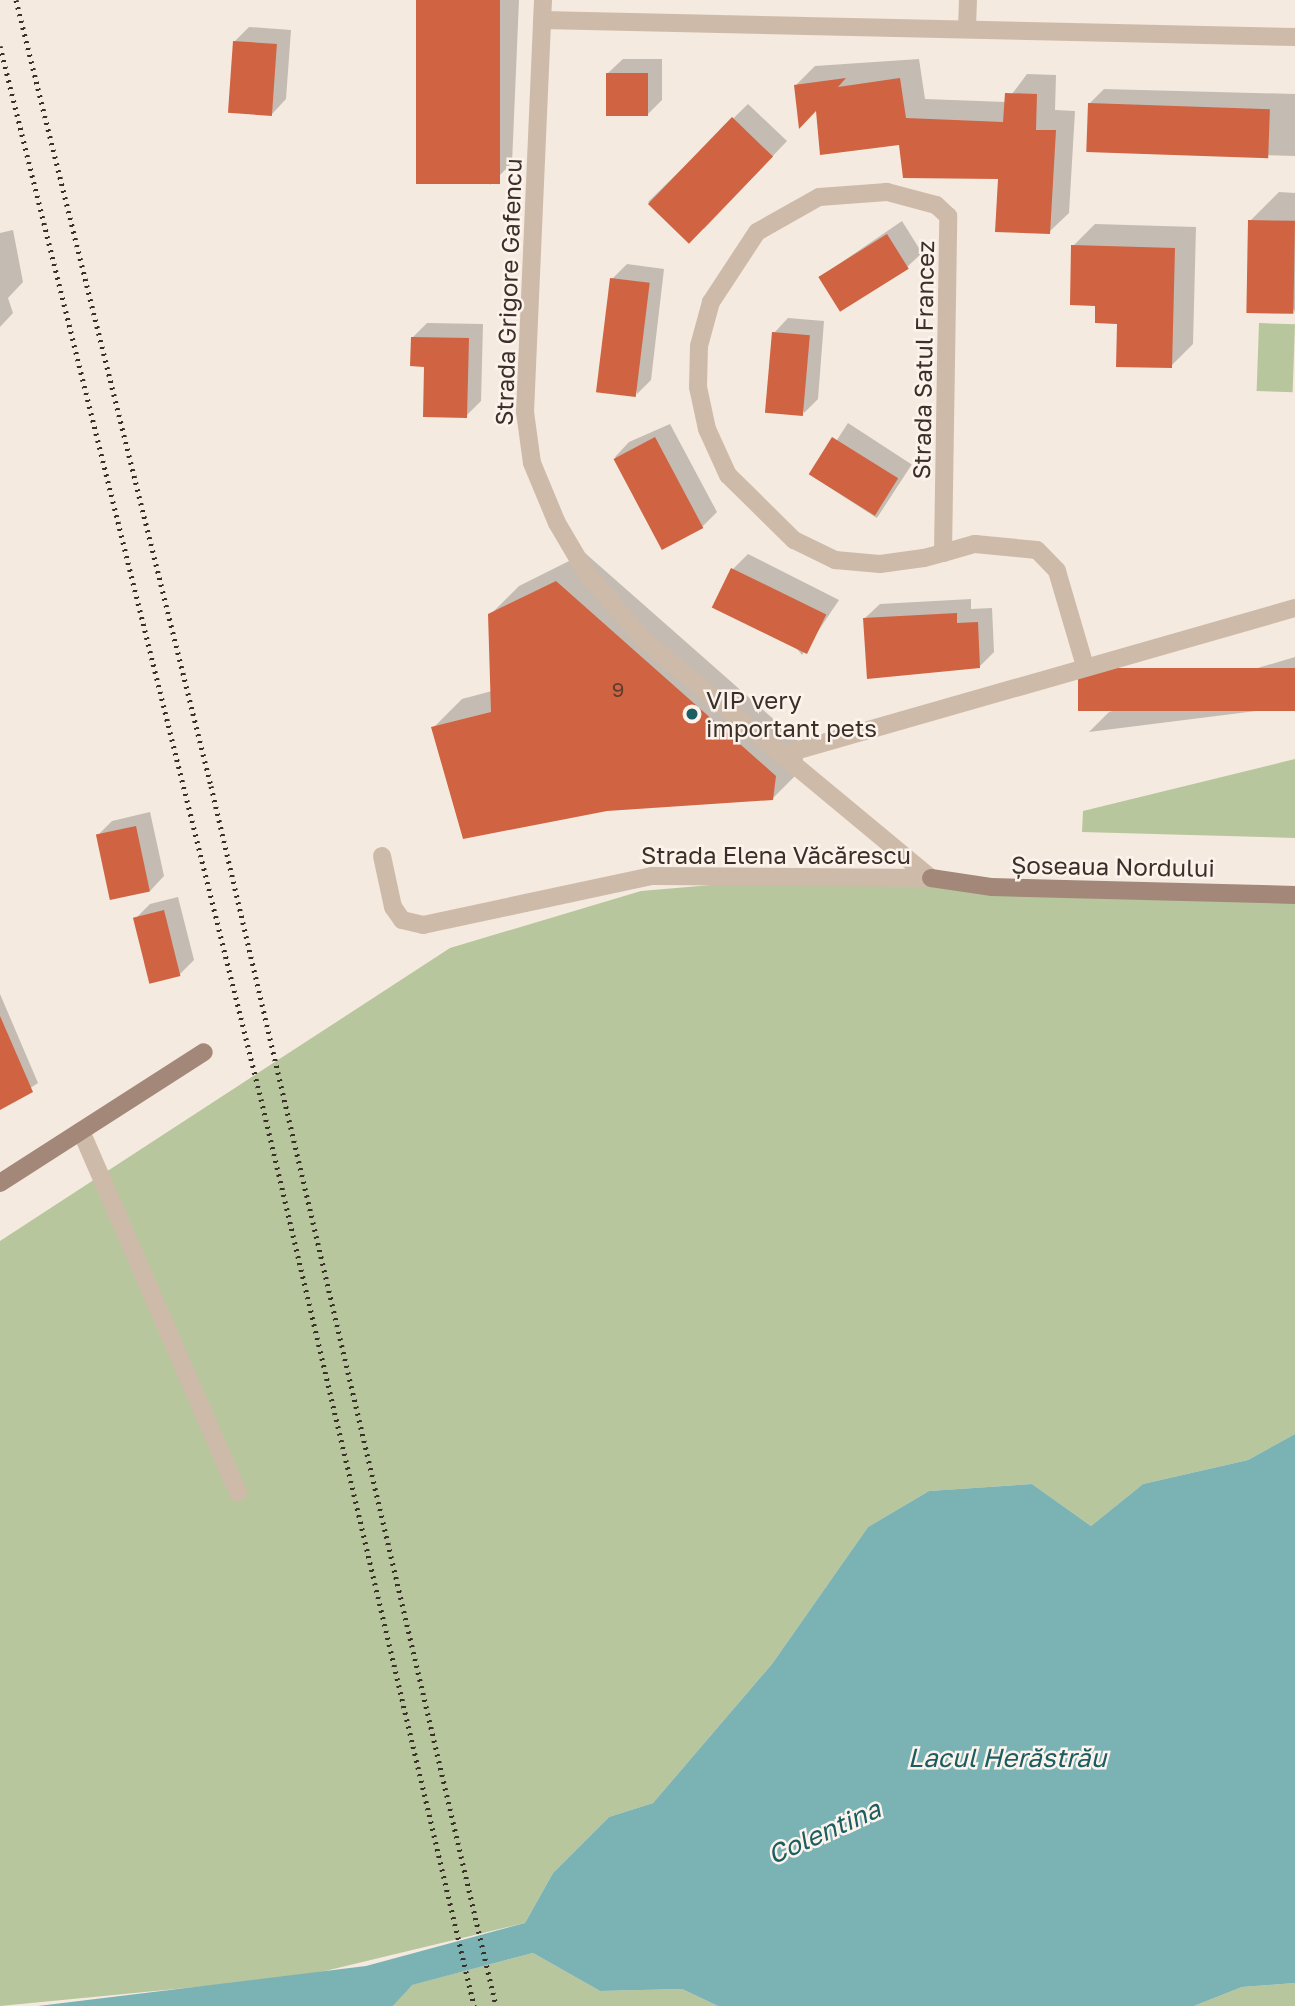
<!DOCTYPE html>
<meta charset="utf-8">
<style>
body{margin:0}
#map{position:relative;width:1295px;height:2006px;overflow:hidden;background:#f5eadf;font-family:"Golos Text",sans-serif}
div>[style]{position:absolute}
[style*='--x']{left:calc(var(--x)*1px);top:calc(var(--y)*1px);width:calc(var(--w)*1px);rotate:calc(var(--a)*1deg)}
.green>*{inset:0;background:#b8c69d;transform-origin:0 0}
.water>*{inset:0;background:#7bb3b5}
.shadow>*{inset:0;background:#0003;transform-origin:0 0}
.building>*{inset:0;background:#d06342;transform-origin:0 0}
.lane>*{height:18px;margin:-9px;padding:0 9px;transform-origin:9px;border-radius:9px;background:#cebaa9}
.street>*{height:18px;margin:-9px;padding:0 9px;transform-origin:9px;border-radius:9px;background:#cebaa9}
.secondary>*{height:18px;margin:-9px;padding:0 9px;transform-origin:9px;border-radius:9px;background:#a3887a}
.rail>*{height:5px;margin-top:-2.5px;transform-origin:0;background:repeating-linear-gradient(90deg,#3b2f29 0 2px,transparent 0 7px)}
.dots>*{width:19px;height:19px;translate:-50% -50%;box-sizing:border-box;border:4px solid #fcf4ec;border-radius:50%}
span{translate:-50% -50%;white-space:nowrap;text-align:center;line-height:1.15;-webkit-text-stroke:5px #fcf4ec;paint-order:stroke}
.number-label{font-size:21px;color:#603c2f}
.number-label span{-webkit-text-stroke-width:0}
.street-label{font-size:24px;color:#3b2f29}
.poi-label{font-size:24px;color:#3b2f29}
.left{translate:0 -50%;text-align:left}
.water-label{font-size:26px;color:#1b5d61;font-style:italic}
</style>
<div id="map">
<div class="green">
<i style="left:1259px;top:323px;width:36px;height:68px;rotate:2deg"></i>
<i style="clip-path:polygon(1295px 759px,1295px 838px,1082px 832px,1083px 811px)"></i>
<i style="clip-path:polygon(794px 878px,1295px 897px,1295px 1434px,1248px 1460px,1143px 1484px,1091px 1526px,1032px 1484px,929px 1491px,868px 1527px,772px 1664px,653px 1803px,609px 1817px,553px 1873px,525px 1923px,300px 1977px,0 2006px,0 1241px,450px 948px,641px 891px)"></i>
<i style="clip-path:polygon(533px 1953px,600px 1991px,682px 1989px,718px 2006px,393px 2006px,411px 1985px)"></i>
<i style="clip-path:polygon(1295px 1983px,1295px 2006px,1194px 2006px,1242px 1987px)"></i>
</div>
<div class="water">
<i style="clip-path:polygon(1295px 1434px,1295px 1983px,1242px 1987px,1194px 2006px,718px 2006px,682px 1989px,600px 1991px,533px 1953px,412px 1985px,393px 2006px,38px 2006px,366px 1966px,525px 1923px,553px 1873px,609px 1817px,653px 1803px,772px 1664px,868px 1527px,929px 1491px,1032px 1484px,1091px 1526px,1143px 1484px,1248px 1460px)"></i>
</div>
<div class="shadow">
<i style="clip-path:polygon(417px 0,519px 0,512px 163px,490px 185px)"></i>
<i style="clip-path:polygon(249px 27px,291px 30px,286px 99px,272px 114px,234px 42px)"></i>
<i style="clip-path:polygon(623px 59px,662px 59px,662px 100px,647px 115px,608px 73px)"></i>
<i style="clip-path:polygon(919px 59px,925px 99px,1006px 102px,1027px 74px,1056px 75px,1055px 110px,1075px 111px,1069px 213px,1049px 232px,1000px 178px,817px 108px,795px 86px,815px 66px)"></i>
<i style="clip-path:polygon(1104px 89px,1295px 94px,1295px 156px,1087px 150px,1089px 104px)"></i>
<i style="clip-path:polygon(748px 104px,787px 141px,704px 229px,648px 202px)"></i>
<i style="clip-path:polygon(1279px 192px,1295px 193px,1295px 312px,1250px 221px)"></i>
<i style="clip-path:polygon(902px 221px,922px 253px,907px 267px,820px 277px)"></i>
<i style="clip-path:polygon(1095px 224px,1196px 227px,1193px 344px,1171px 366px,1097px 304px,1073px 246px)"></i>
<i style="clip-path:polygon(13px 230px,23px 282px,8px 298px,13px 313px,0 327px,0 233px)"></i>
<i style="clip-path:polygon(627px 264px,664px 269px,651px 380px,637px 394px,612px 279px)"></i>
<i style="clip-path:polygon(788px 318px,824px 321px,818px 399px,804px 413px,774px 333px)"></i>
<i style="clip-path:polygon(427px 323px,483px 324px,481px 401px,466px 416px,412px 338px)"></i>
<i style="left:848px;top:423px;width:76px;height:64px;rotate:33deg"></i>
<i style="clip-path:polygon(670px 424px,717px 512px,702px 527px,615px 457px,629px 442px)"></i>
<i style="clip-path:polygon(585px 553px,804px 746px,802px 769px,773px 798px,433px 728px,462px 699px,492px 691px,490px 615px,519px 586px)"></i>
<i style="clip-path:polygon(748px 554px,839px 600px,802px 655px,733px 569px)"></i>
<i style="clip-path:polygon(971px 599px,971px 609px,992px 608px,994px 652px,979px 667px,865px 618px,880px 604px)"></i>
<i style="clip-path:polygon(1295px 657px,1295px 706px,1089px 732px,1109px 712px)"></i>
<i style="clip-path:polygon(150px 812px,164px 876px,150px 891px,98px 835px,112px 821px)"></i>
<i style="clip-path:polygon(178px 897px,194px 960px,179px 975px,135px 919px,150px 904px)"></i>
<i style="clip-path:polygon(0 994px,38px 1083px,0 1108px)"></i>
</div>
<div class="building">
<i style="left:416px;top:0;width:84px;height:184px"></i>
<i style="left:233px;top:41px;width:44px;height:72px;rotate:4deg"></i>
<i style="left:606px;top:73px;width:42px;height:43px"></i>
<i style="clip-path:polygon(846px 78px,838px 87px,900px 78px,906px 118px,1003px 122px,1005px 93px,1037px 94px,1036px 130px,1056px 130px,1050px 234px,995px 232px,998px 179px,903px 178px,899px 145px,820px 155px,816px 111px,799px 129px,794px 85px)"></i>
<i style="left:1088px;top:103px;width:182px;height:49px;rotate:2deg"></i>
<i style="left:732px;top:117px;width:57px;height:121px;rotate:44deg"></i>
<i style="left:1248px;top:220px;width:47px;height:93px;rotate:1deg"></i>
<i style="left:887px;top:234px;width:41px;height:81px;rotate:58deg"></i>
<i style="clip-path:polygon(1071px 245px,1175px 248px,1172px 368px,1116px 367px,1117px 324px,1095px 323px,1095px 306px,1070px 305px)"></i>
<i style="left:610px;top:278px;width:40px;height:115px;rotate:7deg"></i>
<i style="left:772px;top:332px;width:38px;height:81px;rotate:5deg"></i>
<i style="clip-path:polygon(411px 337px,469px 338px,467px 418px,423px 417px,424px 367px,410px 366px)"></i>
<i style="left:655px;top:437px;width:103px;height:47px;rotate:62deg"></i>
<i style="left:832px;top:437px;width:78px;height:44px;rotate:32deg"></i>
<i style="left:731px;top:568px;width:106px;height:44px;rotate:26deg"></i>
<i style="clip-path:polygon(556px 581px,776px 776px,773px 800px,607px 811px,463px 839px,431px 727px,491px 712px,488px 614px)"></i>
<i style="clip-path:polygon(957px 613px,957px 623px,978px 622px,980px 668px,867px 679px,863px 618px)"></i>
<i style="left:1295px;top:668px;width:43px;height:217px;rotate:90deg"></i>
<i style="left:136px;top:826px;width:67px;height:41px;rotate:78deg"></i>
<i style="left:164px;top:910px;width:68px;height:32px;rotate:76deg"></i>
<i style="clip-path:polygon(0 1016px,33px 1092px,0 1110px)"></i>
</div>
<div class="lane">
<i style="--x:81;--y:1131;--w:394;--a:66.5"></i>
</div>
<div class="street">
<i style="--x:543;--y:0;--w:412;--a:92.5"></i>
<i style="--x:525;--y:412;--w:51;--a:82.2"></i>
<i style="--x:532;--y:463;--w:65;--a:67.4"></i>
<i style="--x:557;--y:523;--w:59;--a:59.5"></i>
<i style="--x:587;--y:574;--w:87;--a:49.2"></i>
<i style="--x:644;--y:640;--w:373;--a:39.7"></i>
<i style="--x:542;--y:20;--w:753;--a:1.29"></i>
<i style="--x:967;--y:28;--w:28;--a:-88"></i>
<i style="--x:943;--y:553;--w:337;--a:-89.1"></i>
<i style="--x:948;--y:216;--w:16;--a:-137"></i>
<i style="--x:936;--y:205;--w:51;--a:-165.1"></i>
<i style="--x:887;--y:192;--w:68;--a:175.8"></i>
<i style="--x:819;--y:197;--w:71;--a:150.6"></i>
<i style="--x:757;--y:232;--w:84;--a:123.3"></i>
<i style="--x:711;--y:302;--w:46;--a:105.3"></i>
<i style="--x:699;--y:346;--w:41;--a:91.4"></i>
<i style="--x:698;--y:387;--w:43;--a:77.9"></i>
<i style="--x:707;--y:429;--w:51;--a:65.5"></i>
<i style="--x:728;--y:475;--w:93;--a:44.6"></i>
<i style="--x:794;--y:540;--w:46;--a:26"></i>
<i style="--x:835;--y:560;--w:45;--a:5.1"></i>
<i style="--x:880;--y:564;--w:44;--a:-7.8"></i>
<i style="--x:924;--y:558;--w:20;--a:-15"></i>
<i style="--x:943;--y:553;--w:33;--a:-16"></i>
<i style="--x:975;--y:544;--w:62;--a:5.5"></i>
<i style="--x:1037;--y:550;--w:29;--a:46"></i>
<i style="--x:1057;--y:571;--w:99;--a:73.6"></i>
<i style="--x:781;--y:755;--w:535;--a:-15.96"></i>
<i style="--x:382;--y:856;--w:52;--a:77.8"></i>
<i style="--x:393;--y:907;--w:16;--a:55"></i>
<i style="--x:402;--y:920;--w:22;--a:13"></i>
<i style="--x:423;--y:925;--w:234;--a:-12.1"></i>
<i style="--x:652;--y:876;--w:279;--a:0.4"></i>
</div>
<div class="secondary">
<i style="--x:931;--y:878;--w:62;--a:8.4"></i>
<i style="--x:992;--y:887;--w:303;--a:1.5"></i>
<i style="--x:0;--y:1183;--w:242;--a:-32.7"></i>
</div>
<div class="rail">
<i style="--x:16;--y:0;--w:810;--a:76.07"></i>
<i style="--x:211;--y:786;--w:1253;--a:76.85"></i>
<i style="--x:0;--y:46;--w:1085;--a:76.08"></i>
<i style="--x:261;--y:1099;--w:932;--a:76.78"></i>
</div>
<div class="dots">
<i style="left:692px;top:714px;background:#1b5d61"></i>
</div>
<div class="number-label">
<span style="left:618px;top:689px">9</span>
</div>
<div class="street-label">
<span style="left:508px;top:292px;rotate:-88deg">Strada Grigore Gafencu</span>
<span style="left:923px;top:360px;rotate:-89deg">Strada Satul Francez</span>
<span style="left:776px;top:855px">Strada Elena Văcărescu</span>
<span style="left:1113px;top:866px;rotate:1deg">Șoseaua Nordului</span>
</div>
<div class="poi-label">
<span class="left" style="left:706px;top:714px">VIP very<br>important pets</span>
</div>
<div class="water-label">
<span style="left:1007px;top:1758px">Lacul Herăstrău</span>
<span style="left:824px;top:1832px;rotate:-24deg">Colentina</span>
</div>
</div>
